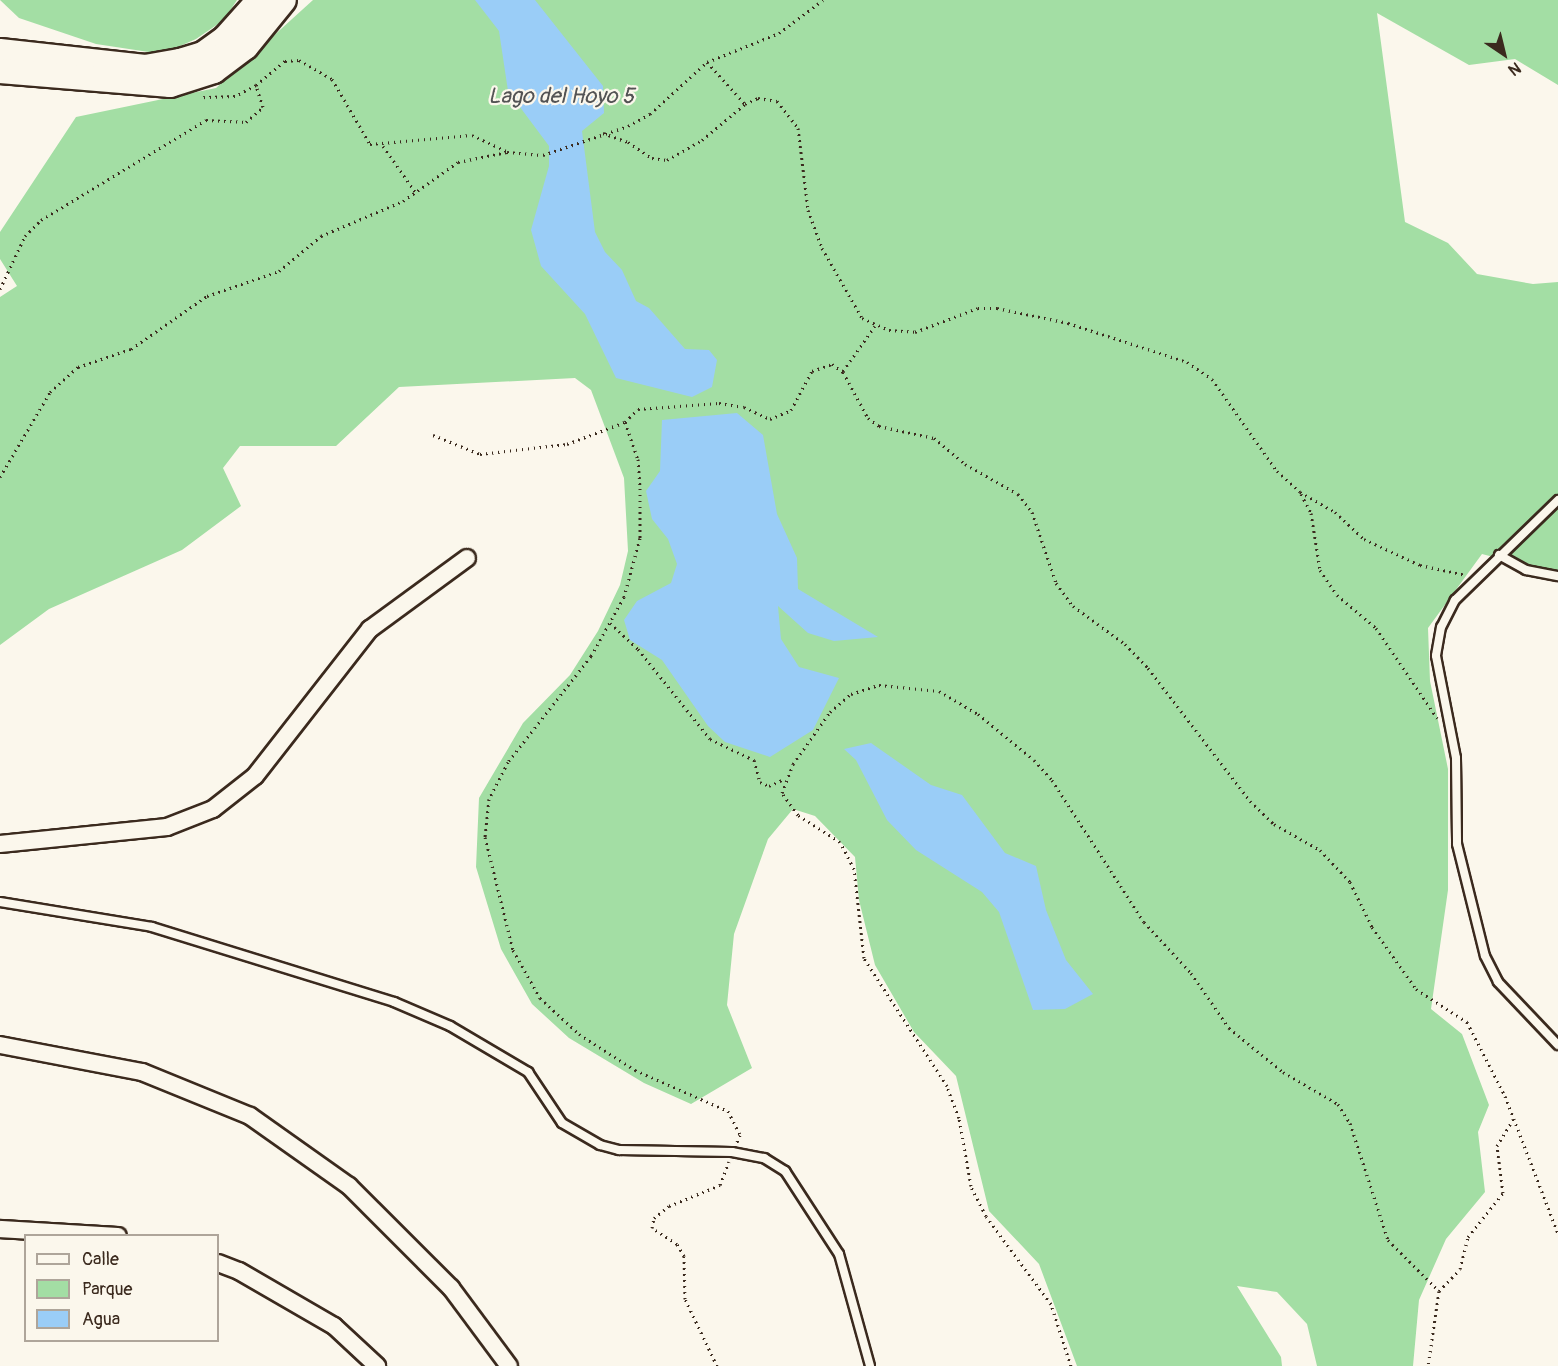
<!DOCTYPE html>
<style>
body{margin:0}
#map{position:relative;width:1558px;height:1366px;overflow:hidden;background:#fbf7ec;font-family:Pangolin,sans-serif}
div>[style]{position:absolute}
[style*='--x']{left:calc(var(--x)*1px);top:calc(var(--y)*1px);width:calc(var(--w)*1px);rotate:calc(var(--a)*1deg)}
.green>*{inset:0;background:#a3dea4}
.water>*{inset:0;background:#9acdf7}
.path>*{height:3px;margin-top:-1.5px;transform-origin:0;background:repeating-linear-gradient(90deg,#3b2a1e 0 1.5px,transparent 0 6px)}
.roads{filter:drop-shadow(2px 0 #3b2a1e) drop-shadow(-2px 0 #3b2a1e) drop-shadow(0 2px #3b2a1e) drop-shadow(0 -2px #3b2a1e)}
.lane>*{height:8px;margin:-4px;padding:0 4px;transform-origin:4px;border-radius:4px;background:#fbf7ec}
.street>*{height:16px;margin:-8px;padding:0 8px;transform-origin:8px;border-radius:8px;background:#fbf7ec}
.secondary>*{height:24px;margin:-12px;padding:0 12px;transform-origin:12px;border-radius:12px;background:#fbf7ec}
span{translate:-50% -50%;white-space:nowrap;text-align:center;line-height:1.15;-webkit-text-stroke:4.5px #fbf7ec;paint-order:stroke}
.water-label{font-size:22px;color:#535354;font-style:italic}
.legend{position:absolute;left:24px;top:1234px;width:195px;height:108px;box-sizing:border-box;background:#fbf7ec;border:2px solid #aea59a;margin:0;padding:8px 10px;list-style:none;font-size:18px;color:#3b2a1e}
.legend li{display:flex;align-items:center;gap:12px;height:30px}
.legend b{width:30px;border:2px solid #aea59a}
.north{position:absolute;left:1474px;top:24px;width:60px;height:60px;-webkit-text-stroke:4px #fbf7ec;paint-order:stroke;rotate:145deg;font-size:16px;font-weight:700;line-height:24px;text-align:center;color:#3b2a1e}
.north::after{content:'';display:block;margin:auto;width:21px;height:27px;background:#3b2a1e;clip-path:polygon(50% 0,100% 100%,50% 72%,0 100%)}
</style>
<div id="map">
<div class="green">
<i style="clip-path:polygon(0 0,237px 0,224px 20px,196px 39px,162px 54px,96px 44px,19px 18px)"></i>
<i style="clip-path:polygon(313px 0,1558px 0,1558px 85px,1515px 59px,1469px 65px,1377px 13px,1405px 222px,1448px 243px,1477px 274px,1533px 284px,1558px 282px,1558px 574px,1482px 554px,1428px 628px,1430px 681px,1448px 769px,1448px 890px,1431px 1009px,1462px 1034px,1489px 1105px,1478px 1132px,1485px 1192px,1446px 1239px,1419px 1300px,1413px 1366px,1317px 1366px,1307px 1324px,1277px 1292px,1237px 1286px,1281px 1357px,1282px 1366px,1077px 1366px,1039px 1264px,989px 1211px,956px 1076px,914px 1032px,875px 965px,859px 900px,855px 857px,815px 816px,793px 809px,768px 839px,734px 934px,727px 1005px,752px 1068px,691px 1104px,644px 1083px,569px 1038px,532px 1004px,501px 949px,476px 867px,479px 798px,523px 723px,570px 675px,598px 631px,620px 585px,628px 551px,624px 478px,591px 390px,575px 378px,399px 387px,336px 446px,240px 446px,223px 468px,241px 506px,182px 550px,49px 609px,0 645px,0 297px,17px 286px,0 259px,0 232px,76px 117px,216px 88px)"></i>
</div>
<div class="water">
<i style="clip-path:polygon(475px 0,535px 0,603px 86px,604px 113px,582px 131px,595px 232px,605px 252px,622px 270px,636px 301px,649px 308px,685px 349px,709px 350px,717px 360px,712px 387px,692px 397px,616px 378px,585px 314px,541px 266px,531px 230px,549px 166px,549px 146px,508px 91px,499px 31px)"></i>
<i style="clip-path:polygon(737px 413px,763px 435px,777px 514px,797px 558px,798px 589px,878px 637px,834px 641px,808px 633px,778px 606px,781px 639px,799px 667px,839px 678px,813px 730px,770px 757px,725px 742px,708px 726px,662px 660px,630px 640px,624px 620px,637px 601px,671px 583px,677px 564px,668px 539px,652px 519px,646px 491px,660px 471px,662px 420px)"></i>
<i style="clip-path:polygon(871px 743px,931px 785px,962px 795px,1005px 853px,1036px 866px,1046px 910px,1066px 960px,1093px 994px,1065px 1009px,1033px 1010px,999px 912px,982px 892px,916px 850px,887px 820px,856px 760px,844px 749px)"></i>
</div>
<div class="path">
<i style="--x:707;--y:62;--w:57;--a:47.9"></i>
<i style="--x:256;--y:85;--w:38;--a:-40"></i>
<i style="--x:285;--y:61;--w:14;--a:-4"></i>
<i style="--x:299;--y:60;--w:38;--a:30"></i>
<i style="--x:332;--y:79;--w:75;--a:59.7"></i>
<i style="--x:370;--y:144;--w:102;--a:-5"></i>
<i style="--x:472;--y:135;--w:38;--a:25"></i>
<i style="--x:603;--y:133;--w:27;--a:20"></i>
<i style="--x:628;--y:142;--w:29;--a:34"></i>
<i style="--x:652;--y:158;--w:15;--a:8"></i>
<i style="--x:667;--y:160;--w:40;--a:-29.7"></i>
<i style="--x:702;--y:140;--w:56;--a:-39.9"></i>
<i style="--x:745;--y:104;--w:14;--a:-25"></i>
<i style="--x:758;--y:98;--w:19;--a:9"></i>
<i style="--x:777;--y:101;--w:34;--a:52"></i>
<i style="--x:798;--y:128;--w:83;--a:83"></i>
<i style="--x:808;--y:210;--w:40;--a:69.8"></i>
<i style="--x:822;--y:248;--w:81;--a:60.3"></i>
<i style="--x:862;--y:318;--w:30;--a:24"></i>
<i style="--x:889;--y:330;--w:26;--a:4"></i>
<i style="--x:915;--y:332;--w:67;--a:-20.9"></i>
<i style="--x:978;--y:308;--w:19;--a:0"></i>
<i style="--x:997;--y:308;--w:73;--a:11.9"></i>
<i style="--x:1068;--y:323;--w:125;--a:18.1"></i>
<i style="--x:1187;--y:362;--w:30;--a:34"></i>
<i style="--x:1212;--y:379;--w:113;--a:54.8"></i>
<i style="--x:1277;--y:471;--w:31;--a:42"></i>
<i style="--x:1300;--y:492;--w:40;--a:29.7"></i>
<i style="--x:1335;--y:512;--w:40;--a:43"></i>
<i style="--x:1364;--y:539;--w:62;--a:24.9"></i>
<i style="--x:1420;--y:565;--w:47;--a:12.3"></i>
<i style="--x:383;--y:146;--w:57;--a:54.9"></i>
<i style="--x:0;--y:289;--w:59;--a:-64.7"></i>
<i style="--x:25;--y:236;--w:23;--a:-45"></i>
<i style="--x:41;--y:220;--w:193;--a:-31.2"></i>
<i style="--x:206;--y:120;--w:40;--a:2.9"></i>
<i style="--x:246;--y:122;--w:23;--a:-41"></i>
<i style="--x:263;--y:107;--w:23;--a:-108"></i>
<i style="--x:256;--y:85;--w:24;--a:152"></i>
<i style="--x:235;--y:96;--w:34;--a:178"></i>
<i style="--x:843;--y:371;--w:55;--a:-54.6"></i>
<i style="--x:625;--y:422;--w:39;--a:71"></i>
<i style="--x:638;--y:459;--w:29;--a:86"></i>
<i style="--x:640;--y:488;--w:50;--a:90"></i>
<i style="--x:640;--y:538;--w:61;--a:105.2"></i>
<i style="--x:624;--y:597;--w:68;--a:119.2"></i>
<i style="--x:591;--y:656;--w:135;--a:128.1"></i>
<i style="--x:508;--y:762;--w:42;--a:117.2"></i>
<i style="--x:489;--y:799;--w:38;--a:96"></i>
<i style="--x:485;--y:837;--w:116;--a:76.1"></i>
<i style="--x:513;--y:950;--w:55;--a:60.6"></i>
<i style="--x:540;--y:998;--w:53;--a:42.7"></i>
<i style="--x:579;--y:1034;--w:67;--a:32.7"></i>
<i style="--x:635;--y:1070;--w:102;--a:23.8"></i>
<i style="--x:728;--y:1111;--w:27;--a:63"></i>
<i style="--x:740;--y:1135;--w:8;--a:113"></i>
<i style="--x:433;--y:435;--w:51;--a:22"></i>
<i style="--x:480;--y:454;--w:88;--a:-6.6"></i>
<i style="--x:567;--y:444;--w:62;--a:-20.8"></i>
<i style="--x:625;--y:422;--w:18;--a:-45"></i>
<i style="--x:638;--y:409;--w:81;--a:-4.2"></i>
<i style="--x:719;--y:403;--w:25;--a:9"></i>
<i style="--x:744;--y:407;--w:29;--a:25"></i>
<i style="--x:770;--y:419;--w:23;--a:-23"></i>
<i style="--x:791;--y:410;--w:44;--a:-61.7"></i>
<i style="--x:812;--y:371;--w:21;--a:-19"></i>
<i style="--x:832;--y:364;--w:14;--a:36"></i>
<i style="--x:843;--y:372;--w:52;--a:61.5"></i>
<i style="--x:868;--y:418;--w:14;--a:36"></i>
<i style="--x:879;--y:426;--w:56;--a:12.3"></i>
<i style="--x:934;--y:438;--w:40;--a:40"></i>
<i style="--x:965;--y:464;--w:61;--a:29.5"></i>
<i style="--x:1018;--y:494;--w:23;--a:52"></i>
<i style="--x:1032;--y:512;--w:75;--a:71.3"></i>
<i style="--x:1056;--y:583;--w:29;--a:54"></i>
<i style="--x:1073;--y:606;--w:64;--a:36.2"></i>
<i style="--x:1125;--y:644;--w:33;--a:46"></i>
<i style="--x:1148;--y:668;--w:168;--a:52.5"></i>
<i style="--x:1250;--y:801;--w:33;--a:44"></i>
<i style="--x:1274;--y:824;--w:53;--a:29.5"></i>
<i style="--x:1320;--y:850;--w:44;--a:46.8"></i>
<i style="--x:1350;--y:882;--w:50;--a:63.9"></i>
<i style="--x:1372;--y:927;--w:76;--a:54.6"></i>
<i style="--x:1416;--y:989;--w:61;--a:32.9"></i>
<i style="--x:1467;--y:1022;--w:83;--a:62.8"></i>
<i style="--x:1505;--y:1096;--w:147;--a:68.9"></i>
<i style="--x:0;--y:477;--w:99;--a:-59.5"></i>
<i style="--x:50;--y:392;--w:38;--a:-42"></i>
<i style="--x:78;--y:367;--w:56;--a:-18.8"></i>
<i style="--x:131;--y:349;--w:93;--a:-34.9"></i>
<i style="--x:207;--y:296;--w:76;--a:-19.1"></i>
<i style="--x:279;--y:271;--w:55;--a:-39.8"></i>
<i style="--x:321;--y:236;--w:89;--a:-23.1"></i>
<i style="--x:403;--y:201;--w:67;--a:-35.3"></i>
<i style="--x:458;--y:162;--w:50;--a:-11.5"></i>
<i style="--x:507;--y:152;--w:36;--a:5"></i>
<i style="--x:543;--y:155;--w:90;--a:-18.8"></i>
<i style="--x:628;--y:126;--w:25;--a:-29"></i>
<i style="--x:650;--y:114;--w:77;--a:-42.4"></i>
<i style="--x:707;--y:62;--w:78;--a:-21.9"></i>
<i style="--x:779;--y:33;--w:55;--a:-36.9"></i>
<i style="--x:1301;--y:494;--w:21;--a:62"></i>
<i style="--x:1311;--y:513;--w:58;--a:81"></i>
<i style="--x:1320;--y:570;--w:30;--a:56"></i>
<i style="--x:1337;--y:595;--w:51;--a:40.2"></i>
<i style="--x:1376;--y:628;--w:109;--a:55.9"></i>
<i style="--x:610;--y:623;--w:38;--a:43"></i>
<i style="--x:638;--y:649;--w:115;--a:51.3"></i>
<i style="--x:710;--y:739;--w:49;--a:25.5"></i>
<i style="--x:754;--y:760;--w:23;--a:75"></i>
<i style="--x:760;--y:782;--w:10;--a:24"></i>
<i style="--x:769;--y:786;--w:17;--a:-25"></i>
<i style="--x:1439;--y:1291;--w:30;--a:-46"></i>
<i style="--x:1460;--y:1269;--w:33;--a:-76"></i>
<i style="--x:1468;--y:1237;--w:56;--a:-51.5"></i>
<i style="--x:1503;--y:1193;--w:47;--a:-97.3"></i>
<i style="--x:1497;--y:1146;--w:31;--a:-59"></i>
<i style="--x:717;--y:1366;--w:74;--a:-115.5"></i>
<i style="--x:685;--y:1299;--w:43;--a:-91.3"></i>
<i style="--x:684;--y:1256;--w:14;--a:-120"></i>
<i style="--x:677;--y:1244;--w:30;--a:-147"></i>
<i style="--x:652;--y:1228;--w:10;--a:-79"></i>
<i style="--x:654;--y:1218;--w:19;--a:-39"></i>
<i style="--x:669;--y:1206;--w:55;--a:-22.4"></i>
<i style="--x:720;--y:1185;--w:25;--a:-69"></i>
<i style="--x:1071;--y:1366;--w:65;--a:-107.9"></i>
<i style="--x:1051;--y:1304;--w:109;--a:-126.5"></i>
<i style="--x:986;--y:1216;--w:34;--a:-117"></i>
<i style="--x:971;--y:1186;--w:69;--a:-100"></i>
<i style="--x:959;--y:1118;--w:34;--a:-111"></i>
<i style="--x:947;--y:1086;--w:153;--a:-123"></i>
<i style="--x:864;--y:958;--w:90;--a:-96.4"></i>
<i style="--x:854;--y:869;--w:30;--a:-117"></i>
<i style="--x:840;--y:842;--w:50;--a:-147.3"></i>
<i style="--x:798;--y:815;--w:27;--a:-126"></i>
<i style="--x:782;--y:793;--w:31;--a:-69"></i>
<i style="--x:793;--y:764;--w:64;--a:-54.6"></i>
<i style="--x:830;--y:712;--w:28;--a:-41"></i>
<i style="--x:851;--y:694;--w:29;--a:-18"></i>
<i style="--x:879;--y:685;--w:60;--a:5.7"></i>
<i style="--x:939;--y:691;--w:45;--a:30.5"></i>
<i style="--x:978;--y:714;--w:72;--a:39.4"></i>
<i style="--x:1034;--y:760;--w:27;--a:48"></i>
<i style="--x:1052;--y:780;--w:169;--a:57.1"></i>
<i style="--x:1144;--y:922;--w:69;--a:47.3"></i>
<i style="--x:1191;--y:973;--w:67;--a:55.4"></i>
<i style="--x:1229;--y:1028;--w:70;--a:39.2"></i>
<i style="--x:1283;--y:1072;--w:64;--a:30.2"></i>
<i style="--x:1338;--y:1104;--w:22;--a:58"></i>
<i style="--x:1350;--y:1123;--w:123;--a:72"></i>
<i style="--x:1388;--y:1240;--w:72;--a:45"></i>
<i style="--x:1439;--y:1291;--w:76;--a:98.3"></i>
</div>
<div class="roads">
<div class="lane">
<i style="--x:1558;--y:500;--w:144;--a:135.8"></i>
<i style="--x:1455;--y:600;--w:30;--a:117"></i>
<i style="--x:1441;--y:627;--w:29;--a:100"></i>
<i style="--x:1436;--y:656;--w:104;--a:78.9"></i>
<i style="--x:1456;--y:758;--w:86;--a:89.3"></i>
<i style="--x:1457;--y:844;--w:115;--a:76"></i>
<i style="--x:1485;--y:956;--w:29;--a:63"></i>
<i style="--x:1498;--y:982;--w:87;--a:46.4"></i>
<i style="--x:1499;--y:555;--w:31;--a:29"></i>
<i style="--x:1526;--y:570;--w:33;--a:11"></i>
<i style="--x:0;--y:902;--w:154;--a:9.3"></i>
<i style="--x:152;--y:927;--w:253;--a:17.2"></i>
<i style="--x:394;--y:1002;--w:61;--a:23.2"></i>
<i style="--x:450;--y:1026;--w:91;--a:30.5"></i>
<i style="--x:528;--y:1072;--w:61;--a:56.3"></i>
<i style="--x:562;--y:1123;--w:44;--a:30.1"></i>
<i style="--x:600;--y:1145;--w:20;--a:15"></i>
<i style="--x:619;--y:1150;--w:113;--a:1"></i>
<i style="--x:732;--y:1152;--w:33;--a:11"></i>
<i style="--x:764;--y:1158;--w:25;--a:32"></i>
<i style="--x:785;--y:1171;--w:99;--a:57"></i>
<i style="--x:839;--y:1254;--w:116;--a:74.5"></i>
</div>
<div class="street">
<i style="--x:0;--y:844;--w:168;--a:-5.8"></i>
<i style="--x:167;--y:827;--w:49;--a:-21.4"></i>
<i style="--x:213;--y:809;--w:53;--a:-38.2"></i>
<i style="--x:255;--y:776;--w:187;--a:-52"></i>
<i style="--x:370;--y:629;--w:120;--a:-36.2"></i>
<i style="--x:0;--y:1045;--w:145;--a:10.8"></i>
<i style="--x:142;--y:1072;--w:117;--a:22.2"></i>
<i style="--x:250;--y:1116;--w:121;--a:35.3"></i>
<i style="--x:349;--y:1186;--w:144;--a:45"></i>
<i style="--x:451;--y:1288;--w:97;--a:53.4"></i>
<i style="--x:0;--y:1229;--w:118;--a:3.4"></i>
<i style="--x:218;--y:1263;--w:22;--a:21"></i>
<i style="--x:239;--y:1271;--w:110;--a:30.1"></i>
<i style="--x:334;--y:1326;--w:59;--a:42.9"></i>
</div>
<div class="secondary">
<i style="--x:0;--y:51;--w:146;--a:6.3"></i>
<i style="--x:145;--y:67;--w:36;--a:-10"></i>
<i style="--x:180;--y:61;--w:24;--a:-17"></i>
<i style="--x:203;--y:54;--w:27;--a:-36"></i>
<i style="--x:225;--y:38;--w:51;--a:-48.2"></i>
<i style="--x:0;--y:71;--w:171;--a:4.7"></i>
<i style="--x:170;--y:85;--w:46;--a:-17.7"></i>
<i style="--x:214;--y:71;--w:40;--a:-37"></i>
<i style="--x:246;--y:47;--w:60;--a:-51"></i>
</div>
</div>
<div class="water-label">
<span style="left:561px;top:97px">Lago del Hoyo 5</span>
</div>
<ul class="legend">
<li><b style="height:8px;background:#fbf7ec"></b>Calle</li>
<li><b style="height:16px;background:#a3dea4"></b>Parque</li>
<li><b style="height:16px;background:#9acdf7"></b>Agua</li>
</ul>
<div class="north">N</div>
</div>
